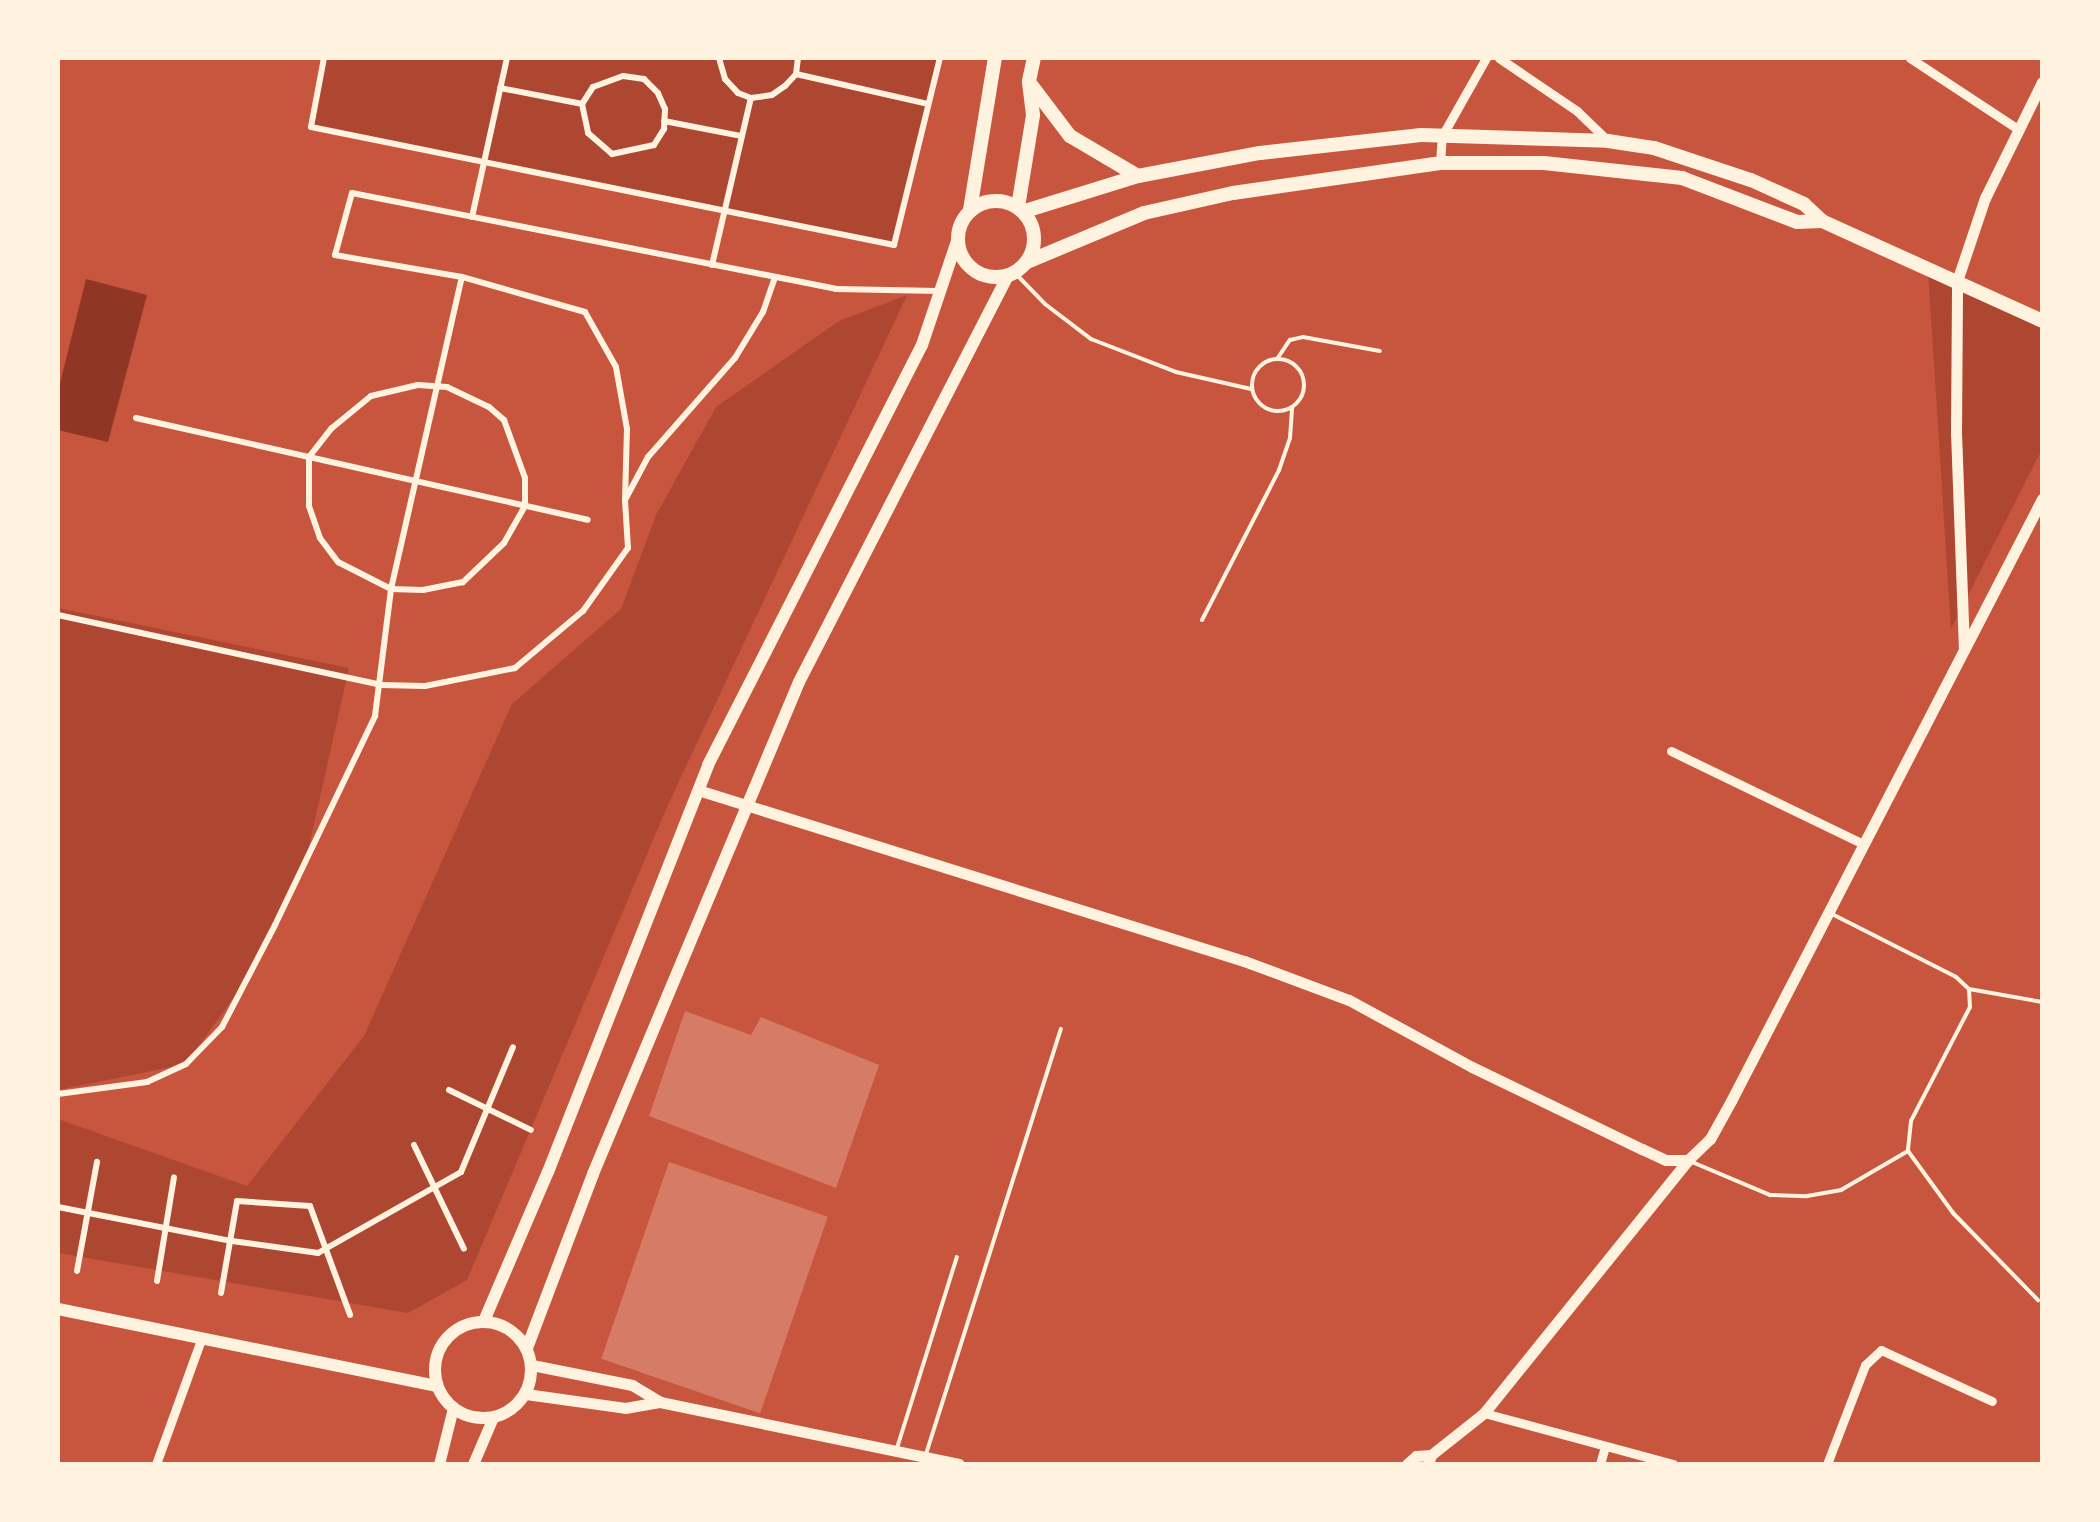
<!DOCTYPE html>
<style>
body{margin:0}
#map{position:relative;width:2100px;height:1522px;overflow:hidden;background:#c8553d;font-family:Barlow,sans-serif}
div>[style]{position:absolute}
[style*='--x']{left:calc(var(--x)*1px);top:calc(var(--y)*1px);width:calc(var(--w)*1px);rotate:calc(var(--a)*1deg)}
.green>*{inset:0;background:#ae4732}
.water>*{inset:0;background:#8f3625}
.building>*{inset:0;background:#d67c66;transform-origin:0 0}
.service>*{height:4px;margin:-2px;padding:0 2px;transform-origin:2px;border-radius:2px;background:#fff3e0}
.service>.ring{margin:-2px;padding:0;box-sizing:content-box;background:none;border:4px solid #fff3e0;border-radius:50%}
.pedestrian>*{height:6px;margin:-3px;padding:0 3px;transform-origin:3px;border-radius:3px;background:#fff3e0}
.minor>*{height:9px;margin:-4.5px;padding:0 4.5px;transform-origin:4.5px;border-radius:4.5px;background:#fff3e0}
.tertiary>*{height:11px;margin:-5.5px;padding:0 5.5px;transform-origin:5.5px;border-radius:5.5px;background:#fff3e0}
.secondary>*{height:12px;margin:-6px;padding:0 6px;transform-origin:6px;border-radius:6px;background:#fff3e0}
.secondary>.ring{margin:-6px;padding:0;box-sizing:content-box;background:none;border:12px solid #fff3e0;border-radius:50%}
.primary>*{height:14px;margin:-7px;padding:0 7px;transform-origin:7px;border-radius:7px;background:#fff3e0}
.primary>.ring{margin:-7px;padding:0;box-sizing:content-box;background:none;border:14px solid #fff3e0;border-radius:50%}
span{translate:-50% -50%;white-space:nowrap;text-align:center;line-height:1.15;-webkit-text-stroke:10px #fff3e0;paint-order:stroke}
.frame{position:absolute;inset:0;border:60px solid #fff3e0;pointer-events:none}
</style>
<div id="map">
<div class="green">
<i style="clip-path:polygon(324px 58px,940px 58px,894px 245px,311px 127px)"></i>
<i style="clip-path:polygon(1928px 270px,2042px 325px,2042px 449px,1951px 629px)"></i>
<i style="clip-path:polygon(907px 295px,667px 807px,467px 1280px,408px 1313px,58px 1253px,58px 1119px,247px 1186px,364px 1036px,512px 704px,621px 609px,656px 515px,716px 407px,839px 321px)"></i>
<i style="clip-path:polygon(58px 608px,349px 668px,308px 851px,246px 980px,186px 1064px,58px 1090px)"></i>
</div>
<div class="water">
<i style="clip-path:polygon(86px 279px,147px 295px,108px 442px,58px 430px,58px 391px)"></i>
</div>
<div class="building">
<i style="clip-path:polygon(685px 1011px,751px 1035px,761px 1017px,879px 1065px,836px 1188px,649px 1116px)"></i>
<i style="left:669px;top:1162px;width:168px;height:208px;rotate:19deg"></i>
</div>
<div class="service">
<i style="--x:1015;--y:273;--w:43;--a:45.9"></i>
<i style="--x:1045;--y:304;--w:58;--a:37.3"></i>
<i style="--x:1091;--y:339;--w:91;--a:21.2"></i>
<i style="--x:1176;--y:372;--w:77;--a:12.8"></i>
<i class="ring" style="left:1252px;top:359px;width:48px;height:48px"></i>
<i style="--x:1277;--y:359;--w:23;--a:-56"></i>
<i style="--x:1290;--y:340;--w:13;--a:-13"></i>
<i style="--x:1303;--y:337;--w:78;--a:10.3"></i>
<i style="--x:1202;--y:620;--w:169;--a:-62.8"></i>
<i style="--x:1279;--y:470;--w:34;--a:-71"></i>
<i style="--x:1290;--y:438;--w:31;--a:-86"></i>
<i style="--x:1830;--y:913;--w:141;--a:26.9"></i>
<i style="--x:1956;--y:977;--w:18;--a:43"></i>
<i style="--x:1969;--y:989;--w:74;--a:10.1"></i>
<i style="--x:1969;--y:989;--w:18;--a:87"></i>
<i style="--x:1970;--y:1007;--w:128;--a:117.4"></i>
<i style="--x:1911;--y:1121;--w:30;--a:96"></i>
<i style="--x:1908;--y:1151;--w:77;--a:54"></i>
<i style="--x:1953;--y:1213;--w:122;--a:45.7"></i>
<i style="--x:1692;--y:1162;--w:85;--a:22.9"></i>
<i style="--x:1770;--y:1195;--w:37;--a:2"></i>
<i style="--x:1807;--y:1196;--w:35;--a:-10"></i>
<i style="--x:1841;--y:1190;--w:78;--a:-30.2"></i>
<i style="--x:897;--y:1448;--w:200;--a:-72.6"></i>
<i style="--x:926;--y:1454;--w:446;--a:-72.4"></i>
</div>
<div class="pedestrian">
<i style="--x:324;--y:58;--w:70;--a:100.7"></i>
<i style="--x:311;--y:127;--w:595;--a:11.44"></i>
<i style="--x:894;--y:245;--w:193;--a:-76.2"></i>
<i style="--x:719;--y:58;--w:22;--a:74"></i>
<i style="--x:725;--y:79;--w:19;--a:47"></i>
<i style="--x:738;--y:93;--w:14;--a:21"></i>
<i style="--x:751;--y:98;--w:21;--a:-8"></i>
<i style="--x:772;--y:95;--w:16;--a:-35"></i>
<i style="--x:785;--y:86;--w:16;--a:-47"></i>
<i style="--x:796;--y:74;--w:16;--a:-83"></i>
<i style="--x:796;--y:74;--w:135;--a:12.8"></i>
<i style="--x:500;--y:88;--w:84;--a:11"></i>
<i style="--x:582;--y:104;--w:30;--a:78"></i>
<i style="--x:588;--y:133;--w:32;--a:41"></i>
<i style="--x:612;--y:154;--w:43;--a:-12.1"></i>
<i style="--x:654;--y:145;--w:19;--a:-58"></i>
<i style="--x:664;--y:129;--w:20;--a:-87"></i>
<i style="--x:665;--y:109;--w:17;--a:-114"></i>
<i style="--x:658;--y:93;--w:20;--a:-135"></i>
<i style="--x:644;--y:79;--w:21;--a:-172"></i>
<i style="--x:623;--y:76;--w:32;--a:160"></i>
<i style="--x:593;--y:87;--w:20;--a:123"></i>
<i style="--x:664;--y:121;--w:78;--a:11"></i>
<i style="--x:472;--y:217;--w:163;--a:-77.6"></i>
<i style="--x:712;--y:265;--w:171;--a:-76.9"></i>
<i style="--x:418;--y:385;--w:29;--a:4"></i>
<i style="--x:447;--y:387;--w:47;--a:25.5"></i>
<i style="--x:489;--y:407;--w:20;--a:41"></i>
<i style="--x:504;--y:420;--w:62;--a:70.1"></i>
<i style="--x:525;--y:478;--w:28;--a:90"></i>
<i style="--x:525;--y:506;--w:43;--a:119.6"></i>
<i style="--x:504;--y:543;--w:57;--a:136.4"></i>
<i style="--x:463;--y:582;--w:41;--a:168.7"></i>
<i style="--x:423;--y:590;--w:32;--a:-178"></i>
<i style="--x:391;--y:589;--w:59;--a:-153"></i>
<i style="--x:338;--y:562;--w:30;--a:-127"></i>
<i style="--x:320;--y:538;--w:34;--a:-109"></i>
<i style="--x:309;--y:506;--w:49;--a:-90"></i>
<i style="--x:309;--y:457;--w:37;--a:-52"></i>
<i style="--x:332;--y:428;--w:50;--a:-39.4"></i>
<i style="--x:371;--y:396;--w:48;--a:-13.2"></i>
<i style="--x:136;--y:418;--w:463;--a:12.7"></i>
<i style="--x:625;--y:500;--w:71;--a:-88.4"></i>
<i style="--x:627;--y:429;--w:63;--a:-100.1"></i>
<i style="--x:616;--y:367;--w:63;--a:-119.4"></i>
<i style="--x:585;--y:312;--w:128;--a:-164.1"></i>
<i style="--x:462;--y:277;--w:129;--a:-170.2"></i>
<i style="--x:335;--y:255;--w:64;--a:-74.7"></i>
<i style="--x:352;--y:193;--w:493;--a:11.2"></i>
<i style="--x:836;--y:289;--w:102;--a:1.1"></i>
<i style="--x:58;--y:615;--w:330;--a:12.2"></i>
<i style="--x:381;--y:685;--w:44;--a:1.3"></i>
<i style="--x:425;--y:686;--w:92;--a:-11.3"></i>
<i style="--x:515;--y:668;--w:89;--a:-40"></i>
<i style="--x:583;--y:611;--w:77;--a:-54.5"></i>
<i style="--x:628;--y:548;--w:48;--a:-93.6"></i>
<i style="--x:625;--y:500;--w:49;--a:-61.9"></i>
<i style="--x:648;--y:457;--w:132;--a:-48.7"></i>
<i style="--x:735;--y:358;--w:54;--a:-58.7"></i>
<i style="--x:763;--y:312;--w:37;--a:-71"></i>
<i style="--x:449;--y:1090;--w:91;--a:26"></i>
<i style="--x:58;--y:1094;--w:90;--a:-7.7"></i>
<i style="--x:147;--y:1082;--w:43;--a:-24.8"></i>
<i style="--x:186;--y:1064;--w:52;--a:-45.8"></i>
<i style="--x:222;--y:1027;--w:115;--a:-62.5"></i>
<i style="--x:275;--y:925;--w:232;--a:-64.4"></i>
<i style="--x:375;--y:716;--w:128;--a:-82.8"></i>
<i style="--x:391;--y:589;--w:320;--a:-77.2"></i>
<i style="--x:414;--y:1145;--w:115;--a:64.3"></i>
<i style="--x:58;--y:1207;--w:177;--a:11.1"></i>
<i style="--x:232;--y:1241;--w:87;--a:7.9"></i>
<i style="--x:318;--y:1253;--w:164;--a:-29.5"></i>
<i style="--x:461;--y:1172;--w:135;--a:-67.4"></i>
<i style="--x:77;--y:1271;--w:111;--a:-79.6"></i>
<i style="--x:157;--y:1281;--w:105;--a:-80.7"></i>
<i style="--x:221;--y:1293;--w:93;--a:-80.1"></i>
<i style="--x:237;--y:1201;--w:73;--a:3.9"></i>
<i style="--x:310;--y:1206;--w:116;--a:69.8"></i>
</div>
<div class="minor">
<i style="--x:1499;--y:58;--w:94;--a:34.2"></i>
<i style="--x:1577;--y:111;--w:40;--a:44"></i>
<i style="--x:1910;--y:58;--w:131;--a:33.4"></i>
<i style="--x:1440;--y:163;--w:27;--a:-86"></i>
<i style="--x:1442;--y:136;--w:90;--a:-60.6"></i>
<i style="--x:1671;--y:751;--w:213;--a:25.8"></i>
<i style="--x:1484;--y:1413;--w:196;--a:15.1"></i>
<i style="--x:156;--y:1464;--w:135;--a:-70.1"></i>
<i style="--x:1600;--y:1464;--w:19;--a:-74"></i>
<i style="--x:1827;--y:1464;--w:106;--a:-69"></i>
<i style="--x:1865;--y:1365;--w:22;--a:-43"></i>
<i style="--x:1881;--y:1350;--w:122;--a:24.7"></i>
</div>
<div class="tertiary">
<i style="--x:1964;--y:650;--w:216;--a:-92.1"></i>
<i style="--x:1956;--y:434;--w:153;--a:-89.6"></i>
<i style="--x:1957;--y:281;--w:88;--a:-71.4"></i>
<i style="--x:1985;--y:198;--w:129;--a:-63.8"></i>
<i style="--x:698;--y:790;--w:572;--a:17.39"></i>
<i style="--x:1244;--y:961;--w:112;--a:20.4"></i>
<i style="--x:1349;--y:1000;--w:140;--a:28.6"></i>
<i style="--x:1472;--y:1067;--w:189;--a:25.8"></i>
<i style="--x:1642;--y:1149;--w:26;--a:25"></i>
<i style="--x:1666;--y:1160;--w:22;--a:0"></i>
<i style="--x:1688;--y:1160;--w:30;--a:-44"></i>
<i style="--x:1710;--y:1139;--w:43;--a:-61.1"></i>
<i style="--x:1731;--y:1101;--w:678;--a:-62.68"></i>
<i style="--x:532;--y:1365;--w:102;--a:11.3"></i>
<i style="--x:632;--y:1385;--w:33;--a:31"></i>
<i style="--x:660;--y:1402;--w:305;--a:11.7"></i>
<i style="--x:526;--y:1394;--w:100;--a:8"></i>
<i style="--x:625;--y:1408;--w:36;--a:-10"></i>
<i style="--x:439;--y:1464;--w:58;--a:-76"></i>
<i style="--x:473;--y:1464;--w:51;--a:-66.9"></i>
<i style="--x:1407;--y:1464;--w:12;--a:-42"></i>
<i style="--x:1416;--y:1456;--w:15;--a:-4"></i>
<i style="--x:1428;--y:1464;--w:9;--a:-72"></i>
<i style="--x:1431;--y:1455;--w:68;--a:-38.4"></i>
<i style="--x:1484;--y:1413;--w:325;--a:-51.1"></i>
</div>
<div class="secondary">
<i style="--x:58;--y:1309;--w:387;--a:11.5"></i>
<i style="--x:484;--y:1321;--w:162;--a:-66.8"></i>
<i style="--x:548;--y:1172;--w:437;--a:-68.5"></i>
<i style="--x:708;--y:765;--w:471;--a:-63"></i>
<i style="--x:922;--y:345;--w:110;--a:-71.4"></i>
<i class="ring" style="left:435px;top:1322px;width:84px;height:84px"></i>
<i style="--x:527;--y:1348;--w:186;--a:-69.2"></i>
<i style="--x:593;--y:1174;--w:533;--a:-67.28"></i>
<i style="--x:799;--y:682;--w:458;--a:-62.8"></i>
</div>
<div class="primary">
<i style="--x:1032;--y:86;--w:63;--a:52.8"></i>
<i style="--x:1070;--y:136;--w:79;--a:30.5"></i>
<i class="ring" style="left:958px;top:201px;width:62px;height:62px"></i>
<i style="--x:1018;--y:207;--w:93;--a:-80.7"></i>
<i style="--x:1033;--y:115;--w:34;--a:-97"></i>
<i style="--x:1029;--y:81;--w:24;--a:-78"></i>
<i style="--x:970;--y:210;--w:154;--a:-80.7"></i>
<i style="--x:1025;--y:211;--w:118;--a:-17.2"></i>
<i style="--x:1138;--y:176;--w:124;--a:-10.7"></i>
<i style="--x:1260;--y:153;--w:162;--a:-6.4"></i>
<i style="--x:1421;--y:135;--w:187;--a:1.8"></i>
<i style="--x:1608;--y:141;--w:47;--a:8.7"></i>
<i style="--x:1654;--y:148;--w:102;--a:18.3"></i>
<i style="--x:1751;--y:180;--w:58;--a:24.4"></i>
<i style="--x:1804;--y:204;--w:25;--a:43"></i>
<i style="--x:1027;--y:262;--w:127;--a:-22.7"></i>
<i style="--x:1144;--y:213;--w:91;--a:-12.7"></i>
<i style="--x:1233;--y:193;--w:209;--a:-8.2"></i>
<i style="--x:1440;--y:163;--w:104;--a:0"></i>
<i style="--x:1544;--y:163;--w:139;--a:6.2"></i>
<i style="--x:1682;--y:178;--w:123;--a:20.9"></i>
<i style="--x:1797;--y:222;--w:25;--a:-2"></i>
<i style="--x:1822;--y:221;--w:242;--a:24.4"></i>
</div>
<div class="frame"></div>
</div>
